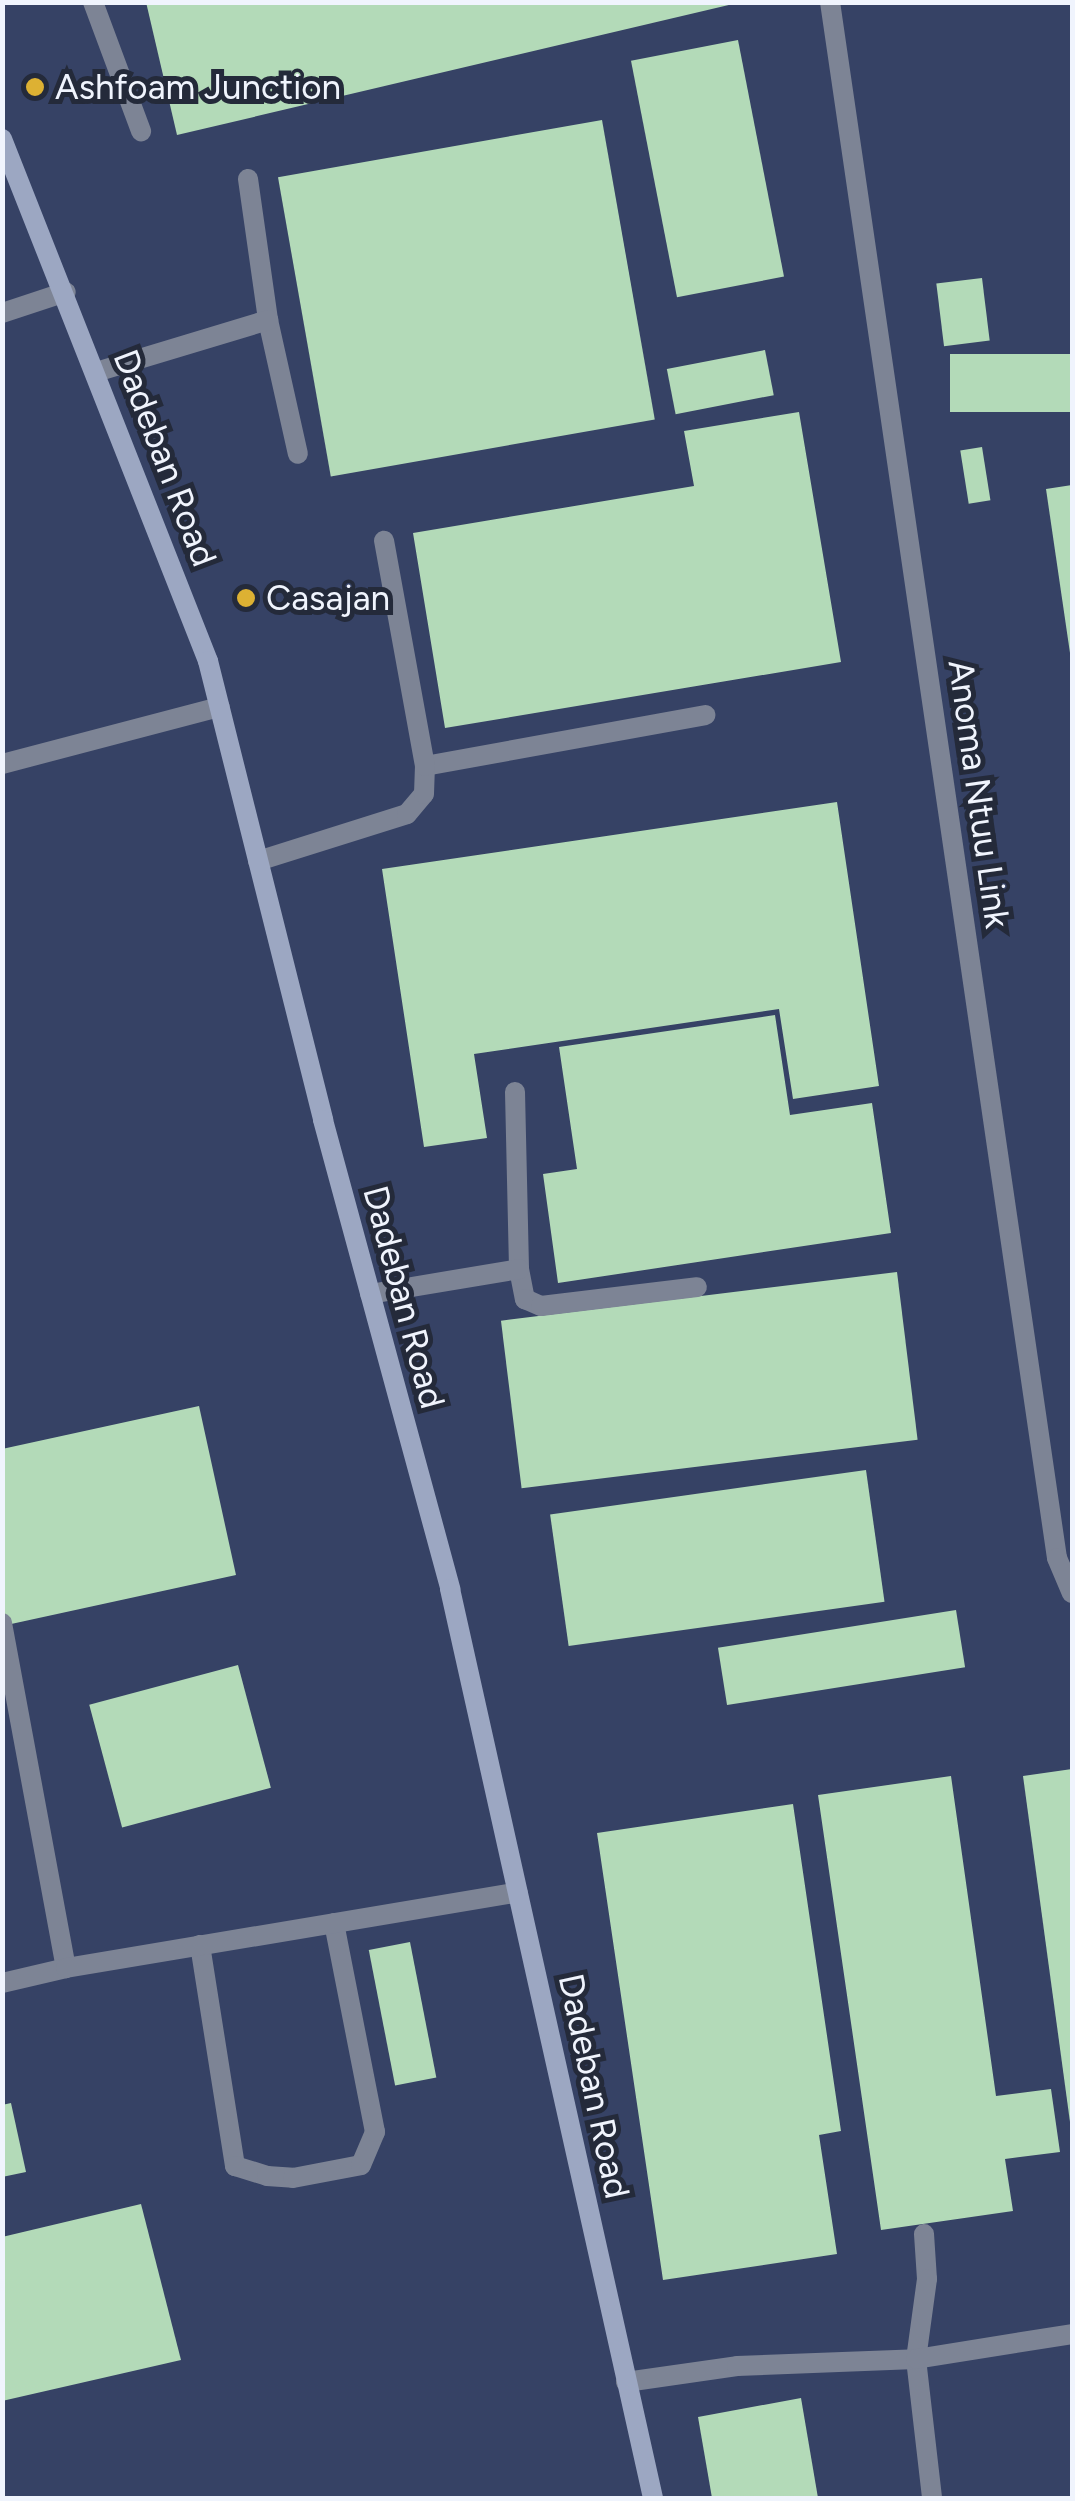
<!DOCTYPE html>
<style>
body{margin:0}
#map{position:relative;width:1075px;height:2501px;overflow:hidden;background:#364265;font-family:Figtree,sans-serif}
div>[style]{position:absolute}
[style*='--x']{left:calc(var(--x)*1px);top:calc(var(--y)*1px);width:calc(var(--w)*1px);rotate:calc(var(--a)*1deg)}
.building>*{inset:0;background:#b3dab8;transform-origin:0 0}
.lane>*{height:20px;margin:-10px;padding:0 10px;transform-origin:10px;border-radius:10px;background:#7d8495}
.secondary>*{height:20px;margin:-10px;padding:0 10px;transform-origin:10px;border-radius:10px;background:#9ca7c2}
.dots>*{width:28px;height:28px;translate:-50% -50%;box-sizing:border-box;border:5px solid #242a3a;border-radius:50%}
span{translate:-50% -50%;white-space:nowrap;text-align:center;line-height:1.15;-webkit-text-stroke:10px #242a3a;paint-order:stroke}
.poi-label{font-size:35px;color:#f0f4fd}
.left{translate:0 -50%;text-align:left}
.street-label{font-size:35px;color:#f0f4fd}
.frame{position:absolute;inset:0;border:5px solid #f0f4fd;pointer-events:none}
</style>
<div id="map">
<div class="building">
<i style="clip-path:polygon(146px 2px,733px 2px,733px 4px,177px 135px)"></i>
<i style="left:738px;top:40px;width:241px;height:109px;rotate:79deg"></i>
<i style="left:602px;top:120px;width:304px;height:329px;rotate:80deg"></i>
<i style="left:982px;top:278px;width:63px;height:46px;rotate:83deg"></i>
<i style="left:765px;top:350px;width:46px;height:100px;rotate:79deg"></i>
<i style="left:1072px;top:354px;width:58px;height:122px;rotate:90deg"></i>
<i style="clip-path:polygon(799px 412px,841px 662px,445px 728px,413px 533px,694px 486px,684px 431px)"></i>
<i style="left:982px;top:447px;width:54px;height:22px;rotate:81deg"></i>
<i style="clip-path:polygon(1072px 485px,1072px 653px,1070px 653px,1046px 489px)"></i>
<i style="clip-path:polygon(837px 802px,879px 1086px,793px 1099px,779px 1009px,474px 1054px,487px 1138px,424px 1147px,382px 869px)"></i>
<i style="clip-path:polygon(775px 1015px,790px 1115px,872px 1103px,891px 1233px,558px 1283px,543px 1174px,577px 1169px,559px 1047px)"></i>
<i style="left:897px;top:1272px;width:169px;height:399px;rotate:83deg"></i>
<i style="clip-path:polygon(199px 1406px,236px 1575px,2px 1626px,2px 1449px)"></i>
<i style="left:866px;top:1470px;width:133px;height:319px;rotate:82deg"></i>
<i style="left:956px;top:1610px;width:58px;height:241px;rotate:81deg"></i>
<i style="left:238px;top:1665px;width:127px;height:154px;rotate:75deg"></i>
<i style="clip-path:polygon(1072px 1769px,1072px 2121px,1070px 2122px,1023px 1776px)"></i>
<i style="clip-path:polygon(951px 1776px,996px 2096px,1051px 2089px,1060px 2152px,1005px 2159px,1013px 2211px,881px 2230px,818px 1795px)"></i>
<i style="clip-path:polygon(793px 1804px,841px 2131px,819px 2135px,837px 2254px,663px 2280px,597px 1833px)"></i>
<i style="left:410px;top:1942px;width:138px;height:42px;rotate:79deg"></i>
<i style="clip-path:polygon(11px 2103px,26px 2172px,2px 2177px,2px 2105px)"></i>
<i style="clip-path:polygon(141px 2204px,181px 2360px,2px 2401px,2px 2237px)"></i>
<i style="clip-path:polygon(801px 2398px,818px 2498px,712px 2498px,698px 2417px)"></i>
</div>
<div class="lane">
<i style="--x:93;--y:2;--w:138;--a:69.6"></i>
<i style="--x:830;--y:2;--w:1572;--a:81.7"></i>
<i style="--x:1057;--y:1558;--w:38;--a:67"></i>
<i style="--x:248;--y:179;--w:142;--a:81.9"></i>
<i style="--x:268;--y:320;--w:137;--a:77.4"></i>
<i style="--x:2;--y:313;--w:67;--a:-18.2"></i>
<i style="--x:96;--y:372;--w:180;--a:-16.8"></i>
<i style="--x:2;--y:764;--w:225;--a:-14.7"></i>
<i style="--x:425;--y:766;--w:285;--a:-10.3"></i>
<i style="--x:258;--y:861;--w:156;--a:-17.5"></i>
<i style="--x:407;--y:814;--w:26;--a:-50"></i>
<i style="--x:424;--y:794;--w:28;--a:-88"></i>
<i style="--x:425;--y:766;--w:229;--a:-100.3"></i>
<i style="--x:515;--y:1092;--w:177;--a:88.7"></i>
<i style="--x:519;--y:1269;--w:31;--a:79"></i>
<i style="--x:525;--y:1299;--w:17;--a:24"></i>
<i style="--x:541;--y:1306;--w:157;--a:-6.9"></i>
<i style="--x:370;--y:1294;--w:151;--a:-9.5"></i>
<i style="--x:2;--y:1623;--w:351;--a:79.5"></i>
<i style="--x:200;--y:1945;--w:224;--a:81"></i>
<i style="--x:235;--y:2166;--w:34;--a:17"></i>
<i style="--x:267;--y:2176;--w:26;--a:4"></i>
<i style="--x:293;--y:2178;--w:69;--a:-10.8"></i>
<i style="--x:361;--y:2165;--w:36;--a:-67"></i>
<i style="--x:375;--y:2132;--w:213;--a:-101.1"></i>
<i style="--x:2;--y:1983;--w:66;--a:-13.2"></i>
<i style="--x:66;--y:1968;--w:458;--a:-9.5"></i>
<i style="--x:924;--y:2234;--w:45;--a:86.2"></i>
<i style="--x:927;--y:2279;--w:81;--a:97.8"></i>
<i style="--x:916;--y:2359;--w:140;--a:83.4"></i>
<i style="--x:626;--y:2382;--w:112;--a:-8.2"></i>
<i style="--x:737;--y:2366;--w:179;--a:-2.2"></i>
<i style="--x:916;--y:2359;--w:158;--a:-9.1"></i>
</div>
<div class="secondary">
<i style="--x:2;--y:139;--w:561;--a:68.46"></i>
<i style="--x:208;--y:661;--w:473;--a:75.9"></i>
<i style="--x:323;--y:1120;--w:486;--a:74.8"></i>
<i style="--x:450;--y:1589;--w:931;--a:77.41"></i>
</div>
<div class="dots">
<i style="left:35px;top:87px;background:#ddb133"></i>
<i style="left:246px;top:598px;background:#ddb133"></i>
</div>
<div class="poi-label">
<span class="left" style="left:55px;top:87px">Ashfoam Junction</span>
<span class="left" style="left:266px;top:598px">Casajan</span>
</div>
<div class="street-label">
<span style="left:165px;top:458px;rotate:69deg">Dadeban Road</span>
<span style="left:979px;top:794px;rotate:82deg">Anoma Ntuu Link</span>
<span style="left:404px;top:1297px;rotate:75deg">Dadeban Road</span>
<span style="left:594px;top:2086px;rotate:78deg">Dadeban Road</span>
</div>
<div class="frame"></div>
</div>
